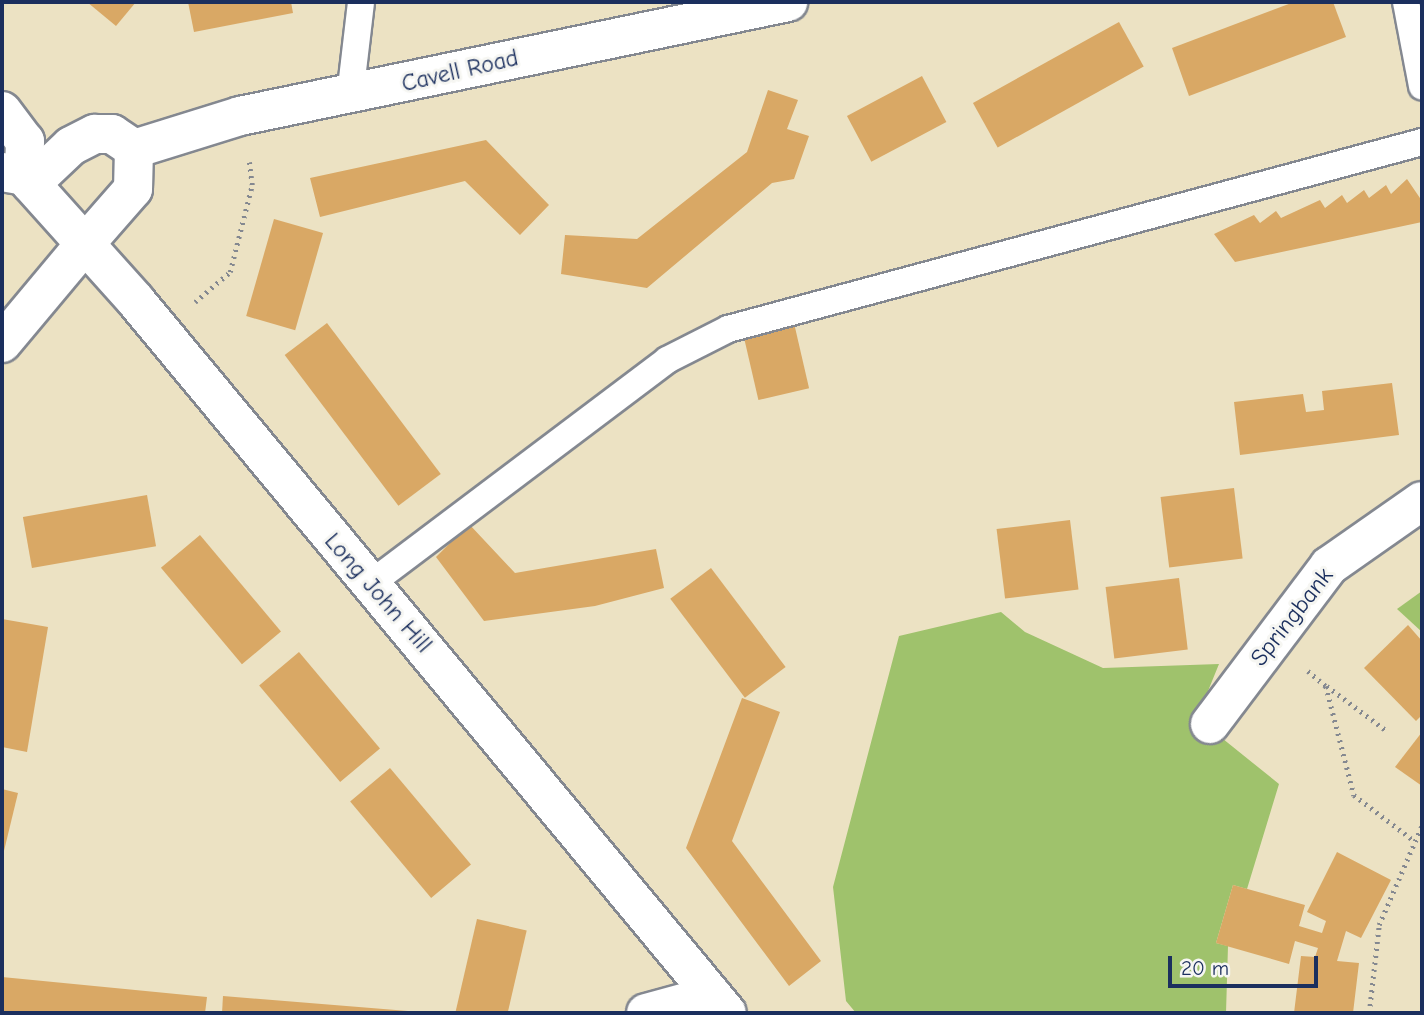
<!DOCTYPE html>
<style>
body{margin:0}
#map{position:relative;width:1424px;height:1015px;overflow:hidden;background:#ece2c3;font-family:"Comic Neue",sans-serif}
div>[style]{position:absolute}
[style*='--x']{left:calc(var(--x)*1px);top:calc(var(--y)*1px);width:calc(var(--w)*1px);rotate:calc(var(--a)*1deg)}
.green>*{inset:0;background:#9fc26c}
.building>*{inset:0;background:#d9a865;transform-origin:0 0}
.path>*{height:4.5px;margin-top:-2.25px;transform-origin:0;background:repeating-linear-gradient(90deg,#848890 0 2px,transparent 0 7px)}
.roads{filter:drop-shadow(2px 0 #848890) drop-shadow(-2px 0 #848890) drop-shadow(0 2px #848890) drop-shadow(0 -2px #848890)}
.service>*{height:26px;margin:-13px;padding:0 13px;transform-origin:13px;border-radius:13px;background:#fff}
.minor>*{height:38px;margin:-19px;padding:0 19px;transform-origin:19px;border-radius:19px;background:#fff}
.tertiary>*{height:38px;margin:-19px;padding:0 19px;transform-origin:19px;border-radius:19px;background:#fff}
span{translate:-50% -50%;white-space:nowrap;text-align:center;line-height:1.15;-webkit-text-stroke:6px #f6f6f2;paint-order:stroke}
.street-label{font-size:24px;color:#1b2f5e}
.frame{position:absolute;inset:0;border:4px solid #1b2f5e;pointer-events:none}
.scale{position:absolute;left:1168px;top:956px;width:150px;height:32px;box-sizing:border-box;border:4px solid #1b2f5e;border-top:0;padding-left:9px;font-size:21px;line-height:24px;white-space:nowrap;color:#1b2f5e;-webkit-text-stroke:5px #f6f6f2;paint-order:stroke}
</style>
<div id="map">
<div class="green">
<i style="clip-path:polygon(1422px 591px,1422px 632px,1397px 609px)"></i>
<i style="clip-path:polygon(1001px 612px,1025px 632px,1103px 668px,1219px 664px,1197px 718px,1279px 784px,1247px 889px,1233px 885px,1216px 943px,1228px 946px,1226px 1013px,856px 1013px,846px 1001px,833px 887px,899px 636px)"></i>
</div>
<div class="building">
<i style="clip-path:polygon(87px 2px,136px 2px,116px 26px)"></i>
<i style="clip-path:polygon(188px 2px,291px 2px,293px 13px,194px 32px)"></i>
<i style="clip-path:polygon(1294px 2px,1333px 2px,1346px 37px,1189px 96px,1172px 48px)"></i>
<i style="left:1119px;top:22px;width:51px;height:167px;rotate:61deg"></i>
<i style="left:922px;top:76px;width:52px;height:85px;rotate:62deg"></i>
<i style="clip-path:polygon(768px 90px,798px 100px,787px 129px,809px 136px,794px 179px,772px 183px,647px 288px,561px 274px,565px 235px,637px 239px,747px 152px)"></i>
<i style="clip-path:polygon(486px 140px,549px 205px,520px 235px,465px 181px,320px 217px,310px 178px)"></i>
<i style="clip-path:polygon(1407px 179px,1422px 201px,1422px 222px,1235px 262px,1214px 234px,1254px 215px,1260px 223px,1276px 211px,1281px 218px,1320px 200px,1325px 208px,1342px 195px,1347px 203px,1364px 190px,1369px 198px,1386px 185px,1391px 194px)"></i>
<i style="left:274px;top:219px;width:51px;height:101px;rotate:16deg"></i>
<i style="left:327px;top:323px;width:189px;height:53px;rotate:53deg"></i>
<i style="left:794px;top:323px;width:67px;height:52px;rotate:77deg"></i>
<i style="clip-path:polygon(1392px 383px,1399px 435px,1240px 455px,1234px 402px,1303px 394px,1306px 412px,1324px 410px,1322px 391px)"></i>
<i style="left:1234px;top:488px;width:71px;height:74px;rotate:83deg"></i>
<i style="left:147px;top:495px;width:52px;height:126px;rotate:80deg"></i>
<i style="left:1070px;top:520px;width:70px;height:74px;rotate:83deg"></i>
<i style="clip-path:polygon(469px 524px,515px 573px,656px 549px,664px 588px,595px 606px,484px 621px,436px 557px)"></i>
<i style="left:200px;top:535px;width:126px;height:51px;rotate:50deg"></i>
<i style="left:711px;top:568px;width:124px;height:51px;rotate:53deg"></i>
<i style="left:1179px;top:578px;width:72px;height:74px;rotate:83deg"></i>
<i style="clip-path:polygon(2px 619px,48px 627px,27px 752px,2px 747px)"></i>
<i style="clip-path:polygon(1408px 625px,1422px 641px,1422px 715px,1416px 721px,1364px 668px)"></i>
<i style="left:299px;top:652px;width:126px;height:52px;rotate:50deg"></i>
<i style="clip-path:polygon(742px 698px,780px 712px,732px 841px,821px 961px,789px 986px,686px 848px)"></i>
<i style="clip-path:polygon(1422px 732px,1422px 786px,1395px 767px)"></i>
<i style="left:390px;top:768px;width:126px;height:52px;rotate:50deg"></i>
<i style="clip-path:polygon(2px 789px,18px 793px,3px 855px,2px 855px)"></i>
<i style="clip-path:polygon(1337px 852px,1391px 880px,1361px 938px,1346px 931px,1337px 961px,1359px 963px,1353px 1013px,1294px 1013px,1301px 956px,1315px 957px,1318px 948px,1295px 941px,1289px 964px,1216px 943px,1233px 885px,1305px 905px,1299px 926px,1322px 933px,1326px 921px,1307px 912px)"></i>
<i style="left:477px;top:919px;width:51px;height:97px;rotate:13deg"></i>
<i style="clip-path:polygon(2px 977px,207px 997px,205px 1013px,2px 1013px)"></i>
<i style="clip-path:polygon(223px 996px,408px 1011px,408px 1013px,222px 1013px)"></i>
</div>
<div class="path">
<i style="--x:195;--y:302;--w:46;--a:-40.6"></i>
<i style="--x:230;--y:272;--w:90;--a:-75.8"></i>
<i style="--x:252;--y:185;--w:23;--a:-97"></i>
<i style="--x:1308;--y:671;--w:23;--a:40"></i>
<i style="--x:1326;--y:686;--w:113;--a:75.6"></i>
<i style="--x:1354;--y:795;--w:74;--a:37.3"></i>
<i style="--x:1327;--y:686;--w:75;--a:36.9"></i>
<i style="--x:1369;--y:1013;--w:89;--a:-83.5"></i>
<i style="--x:1379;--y:925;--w:109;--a:-66.7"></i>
</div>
<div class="roads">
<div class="service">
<i style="--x:1406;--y:2;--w:86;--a:79.2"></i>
<i style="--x:350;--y:96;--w:95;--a:-83.3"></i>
<i style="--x:370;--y:584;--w:372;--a:-37"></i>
<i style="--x:667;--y:360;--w:68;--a:-26.9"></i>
<i style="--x:728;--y:329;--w:719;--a:-15.08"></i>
</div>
<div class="minor">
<i style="--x:2;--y:343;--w:128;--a:-50.1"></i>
<i style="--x:1210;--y:724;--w:198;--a:-53"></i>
<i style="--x:1329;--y:566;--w:113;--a:-35"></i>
<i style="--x:646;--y:1013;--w:68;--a:-15.3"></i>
</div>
<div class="tertiary">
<i style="--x:2;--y:111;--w:38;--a:53"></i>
<i style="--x:25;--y:141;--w:35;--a:92"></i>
<i style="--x:134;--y:149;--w:111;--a:-17.3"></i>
<i style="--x:240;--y:116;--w:560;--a:-11.75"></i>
<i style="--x:2;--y:172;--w:22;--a:10"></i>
<i style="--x:24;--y:176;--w:168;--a:48.1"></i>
<i style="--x:136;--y:301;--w:925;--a:50.31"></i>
<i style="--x:31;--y:184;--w:55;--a:-43.5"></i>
<i style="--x:71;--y:146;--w:27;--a:-27"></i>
<i style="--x:95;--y:134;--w:17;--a:0"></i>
<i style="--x:112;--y:134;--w:27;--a:34"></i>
<i style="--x:134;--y:149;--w:40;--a:91.4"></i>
<i style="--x:133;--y:189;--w:74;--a:131.2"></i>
</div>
</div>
<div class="street-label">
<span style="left:460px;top:71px;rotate:-13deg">Cavell Road</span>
<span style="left:378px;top:593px;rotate:49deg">Long John Hill</span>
<span style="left:1292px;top:617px;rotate:-52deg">Springbank</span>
</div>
<div class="frame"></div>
<div class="scale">20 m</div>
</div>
